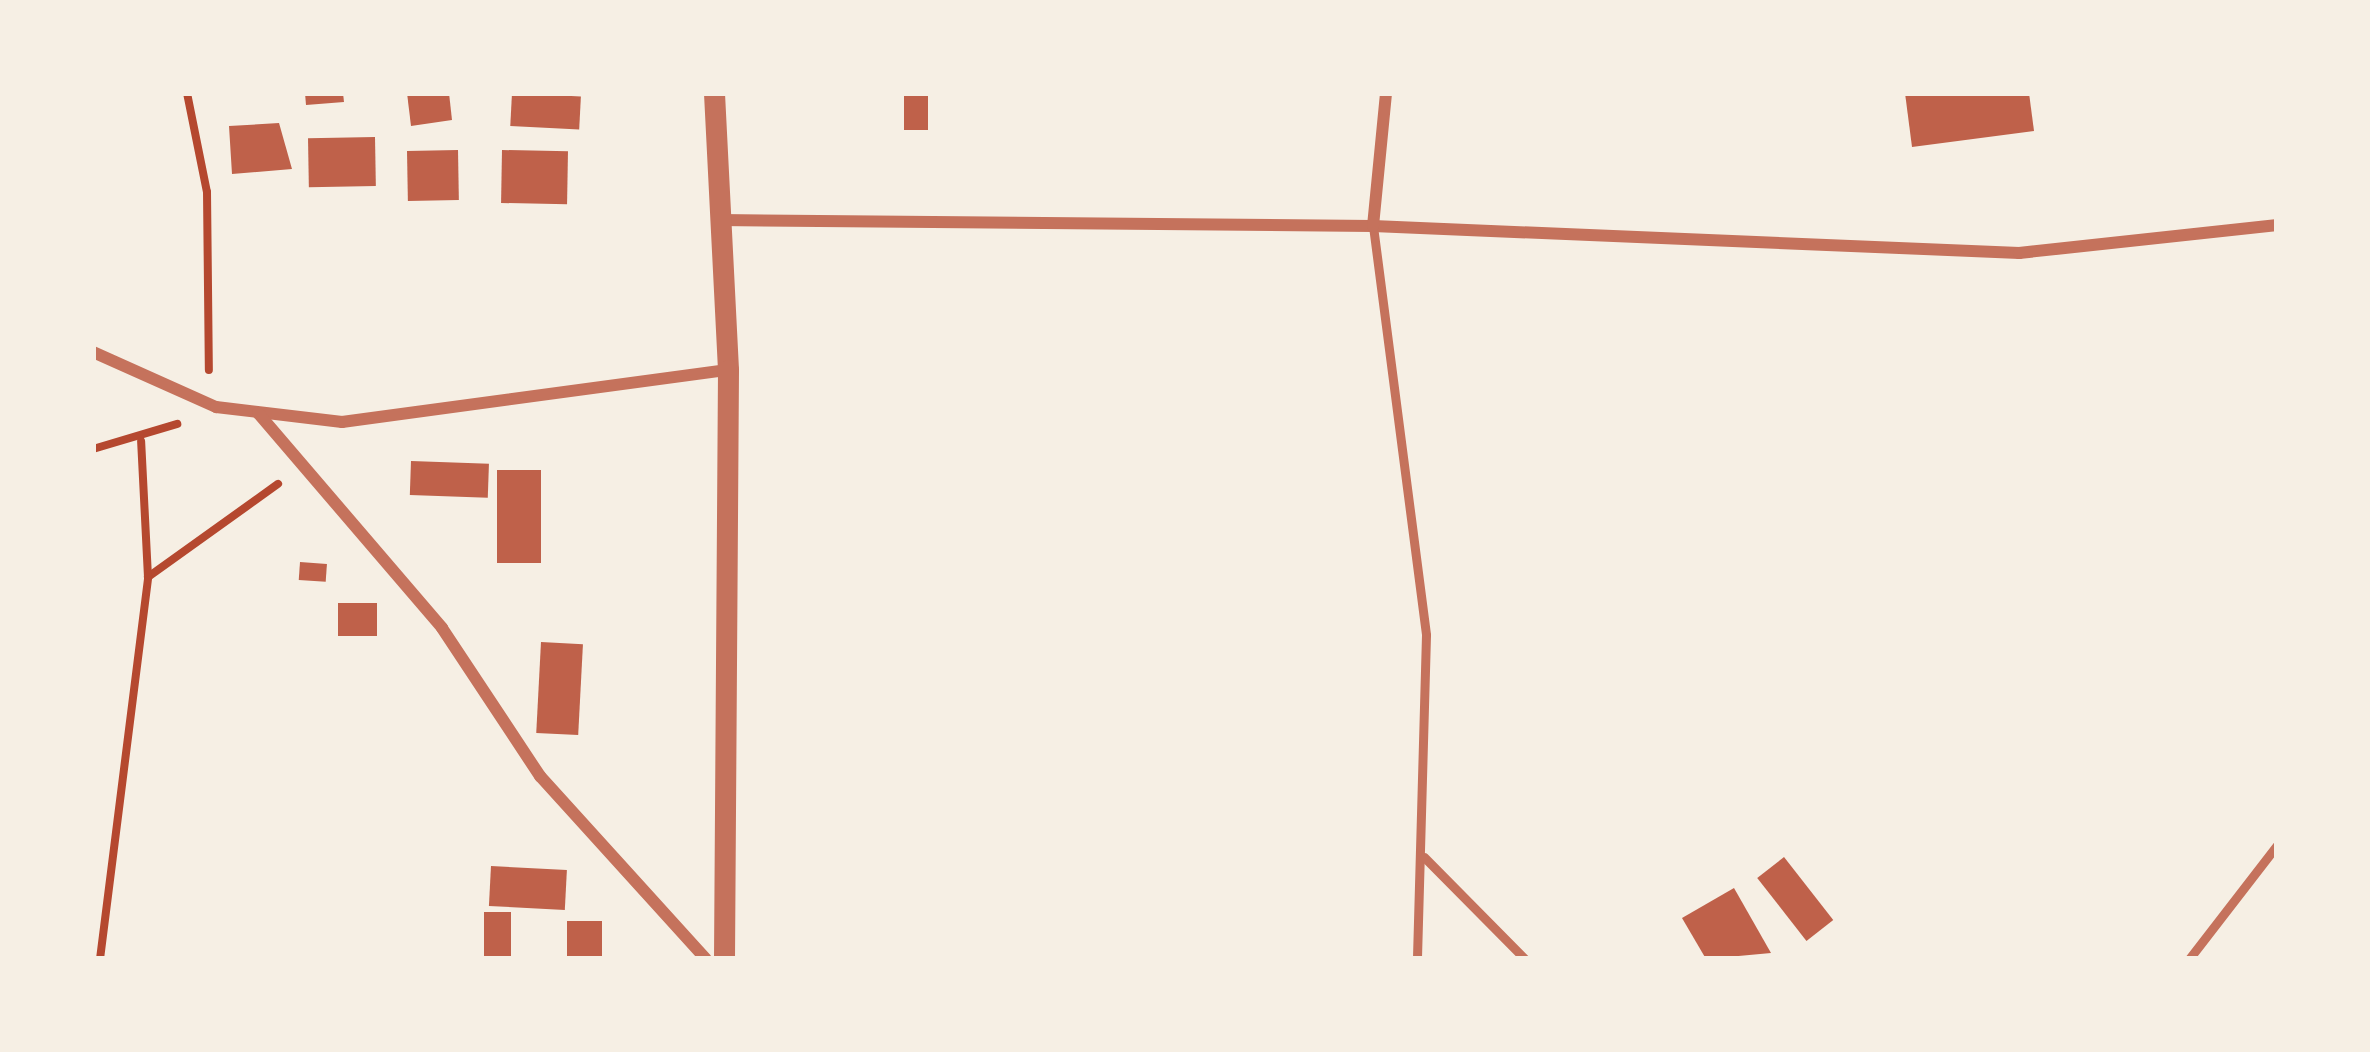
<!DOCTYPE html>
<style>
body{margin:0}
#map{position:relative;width:2370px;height:1052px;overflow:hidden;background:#f6efe4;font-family:Jost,sans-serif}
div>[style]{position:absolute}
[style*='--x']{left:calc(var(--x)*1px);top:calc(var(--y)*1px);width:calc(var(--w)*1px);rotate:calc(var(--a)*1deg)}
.building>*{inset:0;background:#bf614a;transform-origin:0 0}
.path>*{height:8px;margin:-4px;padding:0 4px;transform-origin:4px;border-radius:4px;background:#b5482f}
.service>*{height:9px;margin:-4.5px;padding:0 4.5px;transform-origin:4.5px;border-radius:4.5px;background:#c5725c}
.minor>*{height:12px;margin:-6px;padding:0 6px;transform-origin:6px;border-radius:6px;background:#c5725c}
.tertiary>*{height:21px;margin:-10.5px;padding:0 10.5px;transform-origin:10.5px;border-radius:10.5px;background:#c5725c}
span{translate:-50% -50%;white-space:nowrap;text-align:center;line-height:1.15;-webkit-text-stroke:9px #f6efe4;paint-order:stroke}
.frame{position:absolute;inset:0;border:96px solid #f6efe4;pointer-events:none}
</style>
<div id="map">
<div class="building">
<i style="clip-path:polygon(305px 93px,343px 93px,344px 102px,306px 105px)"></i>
<i style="clip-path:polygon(407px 93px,449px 93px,452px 120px,411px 126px)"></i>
<i style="left:512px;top:93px;width:69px;height:33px;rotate:3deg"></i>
<i style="left:904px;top:93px;width:24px;height:37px"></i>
<i style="clip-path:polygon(1905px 93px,2029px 93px,2034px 131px,1912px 147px)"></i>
<i style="clip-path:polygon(279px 123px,292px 169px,232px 174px,229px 126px)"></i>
<i style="left:375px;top:137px;width:49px;height:67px;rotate:89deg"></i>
<i style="left:458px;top:150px;width:50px;height:51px;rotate:89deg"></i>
<i style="left:502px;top:150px;width:66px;height:53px;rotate:1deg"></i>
<i style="left:411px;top:461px;width:78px;height:34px;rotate:2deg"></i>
<i style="left:497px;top:470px;width:44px;height:93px"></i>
<i style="left:300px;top:562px;width:27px;height:18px;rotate:4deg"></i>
<i style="left:377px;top:603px;width:33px;height:39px;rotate:90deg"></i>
<i style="left:541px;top:642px;width:42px;height:91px;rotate:3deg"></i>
<i style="left:1784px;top:857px;width:80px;height:34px;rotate:52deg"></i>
<i style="left:491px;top:866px;width:76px;height:40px;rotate:3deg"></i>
<i style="clip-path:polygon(1734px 888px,1771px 953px,1706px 959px,1682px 918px)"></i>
<i style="left:484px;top:912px;width:27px;height:47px"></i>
<i style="left:567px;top:921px;width:35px;height:38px"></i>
</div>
<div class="path">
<i style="--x:187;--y:93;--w:101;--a:78.6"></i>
<i style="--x:207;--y:192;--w:178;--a:89.4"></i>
<i style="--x:93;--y:449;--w:88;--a:-16.6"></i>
<i style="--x:148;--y:577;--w:160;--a:-35.6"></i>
<i style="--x:100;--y:959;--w:385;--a:-82.8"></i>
<i style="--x:148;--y:577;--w:136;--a:-92.9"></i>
</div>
<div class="service">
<i style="--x:1373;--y:226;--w:412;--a:82.6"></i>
<i style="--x:1426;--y:635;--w:324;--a:91.6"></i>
<i style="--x:1424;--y:857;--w:144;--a:45.3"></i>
<i style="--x:2189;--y:959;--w:144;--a:-52.3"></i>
</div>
<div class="minor">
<i style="--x:719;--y:220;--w:654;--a:0.53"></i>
<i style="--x:1373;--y:226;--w:647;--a:2.39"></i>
<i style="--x:2019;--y:253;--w:260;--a:-6.2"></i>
<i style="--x:1373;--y:226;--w:134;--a:-84.4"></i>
<i style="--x:93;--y:352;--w:135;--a:24.1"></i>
<i style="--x:216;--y:407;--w:127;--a:6.8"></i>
<i style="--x:342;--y:422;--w:389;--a:-7.7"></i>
<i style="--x:258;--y:413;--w:283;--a:49.4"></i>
<i style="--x:442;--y:628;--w:178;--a:56.5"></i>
<i style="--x:540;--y:776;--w:247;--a:47.8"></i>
</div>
<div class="tertiary">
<i style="--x:714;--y:93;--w:277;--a:87.1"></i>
<i style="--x:728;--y:370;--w:589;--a:90.39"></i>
</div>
<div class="frame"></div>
</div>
